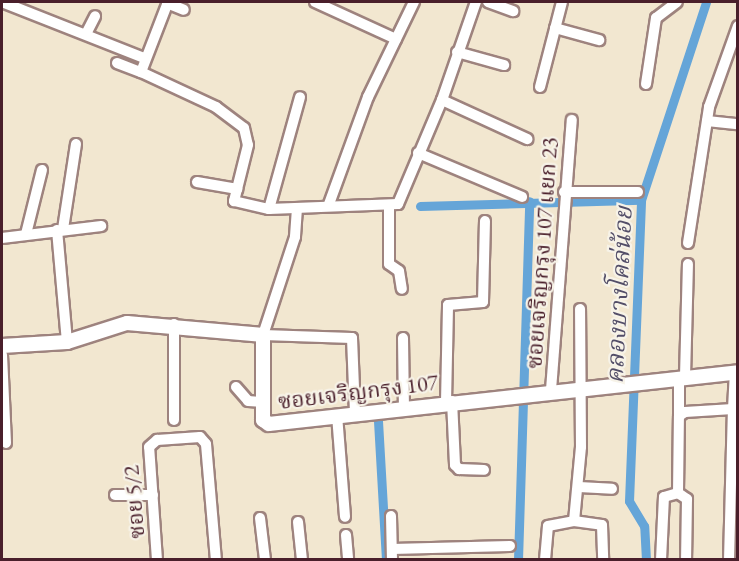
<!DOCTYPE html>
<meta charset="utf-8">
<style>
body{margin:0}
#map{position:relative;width:739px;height:561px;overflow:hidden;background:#f2e7d0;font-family:"EB Garamond","Noto Serif Thai",serif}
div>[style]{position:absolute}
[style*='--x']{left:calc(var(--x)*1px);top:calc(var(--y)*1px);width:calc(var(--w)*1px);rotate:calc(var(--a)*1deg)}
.canal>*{height:9px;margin:-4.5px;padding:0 4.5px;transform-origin:4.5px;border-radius:4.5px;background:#65a5d8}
.roads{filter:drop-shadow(2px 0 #9e837e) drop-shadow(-2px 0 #9e837e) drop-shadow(0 2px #9e837e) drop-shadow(0 -2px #9e837e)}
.street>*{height:10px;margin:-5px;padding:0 5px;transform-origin:5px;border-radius:5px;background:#fff}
.secondary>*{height:14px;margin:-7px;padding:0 7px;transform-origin:7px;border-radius:7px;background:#fff}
span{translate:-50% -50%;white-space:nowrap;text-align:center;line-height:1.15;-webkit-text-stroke:4.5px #f7f3e8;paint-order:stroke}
.street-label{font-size:22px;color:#4a1f2b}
.water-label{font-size:24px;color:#534e68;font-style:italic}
.frame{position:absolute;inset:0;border:3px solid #4a1f2b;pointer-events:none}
</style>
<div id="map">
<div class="canal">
<i style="--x:420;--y:206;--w:221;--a:-1.6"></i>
<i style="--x:378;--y:421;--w:139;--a:86.7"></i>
<i style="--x:518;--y:560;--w:359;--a:-88.2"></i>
<i style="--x:646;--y:560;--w:34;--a:-93"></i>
<i style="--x:644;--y:526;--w:29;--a:-121"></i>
<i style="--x:629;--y:501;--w:301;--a:-87.7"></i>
<i style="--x:641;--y:200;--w:208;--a:-71.8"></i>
</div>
<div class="roads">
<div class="street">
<i style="--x:2;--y:2;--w:153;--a:21.5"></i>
<i style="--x:168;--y:2;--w:75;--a:111.1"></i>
<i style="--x:141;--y:72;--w:83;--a:25"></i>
<i style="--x:216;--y:107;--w:35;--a:37"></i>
<i style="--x:244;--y:128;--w:17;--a:77"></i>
<i style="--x:248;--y:145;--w:58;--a:104"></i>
<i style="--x:234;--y:201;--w:36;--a:13"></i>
<i style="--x:269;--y:209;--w:129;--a:-2.2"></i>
<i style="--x:398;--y:204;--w:113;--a:-67.1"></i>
<i style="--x:442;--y:100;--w:104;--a:-70.9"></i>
<i style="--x:315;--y:2;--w:89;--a:24.6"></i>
<i style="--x:488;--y:2;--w:27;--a:20"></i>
<i style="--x:167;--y:3;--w:18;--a:22"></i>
<i style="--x:555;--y:28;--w:46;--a:15.3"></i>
<i style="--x:86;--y:34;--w:20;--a:-63"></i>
<i style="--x:457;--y:52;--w:49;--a:15.5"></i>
<i style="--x:117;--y:63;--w:26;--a:21"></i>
<i style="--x:646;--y:84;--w:67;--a:-81.4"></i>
<i style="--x:656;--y:18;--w:26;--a:-37"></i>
<i style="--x:540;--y:87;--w:88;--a:-75.5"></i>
<i style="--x:442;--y:100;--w:94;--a:24.6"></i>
<i style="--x:707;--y:121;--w:31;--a:6"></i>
<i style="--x:418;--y:153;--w:113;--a:22.9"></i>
<i style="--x:197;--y:182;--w:41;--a:9.9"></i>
<i style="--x:564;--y:192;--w:74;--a:0"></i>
<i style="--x:329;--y:204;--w:114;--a:-70"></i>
<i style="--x:368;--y:97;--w:106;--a:-64.2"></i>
<i style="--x:389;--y:205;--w:59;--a:90"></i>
<i style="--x:389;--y:264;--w:12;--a:35"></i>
<i style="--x:399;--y:271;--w:18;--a:81"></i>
<i style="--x:297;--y:208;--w:29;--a:94"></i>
<i style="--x:295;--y:237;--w:103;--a:108.1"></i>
<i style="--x:263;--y:335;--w:89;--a:1.9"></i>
<i style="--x:352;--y:338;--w:75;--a:87.7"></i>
<i style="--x:269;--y:209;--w:116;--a:-74.5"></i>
<i style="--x:63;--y:229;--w:86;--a:-81.3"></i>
<i style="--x:57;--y:230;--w:112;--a:84.9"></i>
<i style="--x:26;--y:234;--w:66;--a:-76"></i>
<i style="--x:2;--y:238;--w:100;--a:-6.9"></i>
<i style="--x:688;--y:243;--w:138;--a:-81.2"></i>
<i style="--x:709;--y:107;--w:86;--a:-70.3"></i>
<i style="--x:403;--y:338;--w:69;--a:89.2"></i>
<i style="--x:2;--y:355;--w:88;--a:87.4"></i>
<i style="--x:679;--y:377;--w:39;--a:90"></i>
<i style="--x:685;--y:377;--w:113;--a:-88.5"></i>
<i style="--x:236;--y:387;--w:18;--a:49"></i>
<i style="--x:248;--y:401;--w:16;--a:4"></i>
<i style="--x:551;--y:390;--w:271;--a:-85.6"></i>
<i style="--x:452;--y:401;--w:64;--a:87.3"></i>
<i style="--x:455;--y:465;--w:6;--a:45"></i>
<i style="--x:459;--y:469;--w:25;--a:2"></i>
<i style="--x:446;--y:402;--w:97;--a:-88.8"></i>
<i style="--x:448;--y:305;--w:35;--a:-5"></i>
<i style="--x:483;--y:302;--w:81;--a:-88.6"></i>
<i style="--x:337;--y:415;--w:102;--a:85.5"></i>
<i style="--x:174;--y:420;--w:96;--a:-90"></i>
<i style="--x:579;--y:487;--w:33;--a:3"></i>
<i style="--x:678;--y:493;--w:77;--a:-89.3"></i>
<i style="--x:679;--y:416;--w:7;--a:-34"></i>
<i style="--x:685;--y:412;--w:48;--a:-3.6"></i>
<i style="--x:733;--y:409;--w:37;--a:-87"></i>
<i style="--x:115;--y:495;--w:38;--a:0"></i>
<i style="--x:391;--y:516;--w:44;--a:88.7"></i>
<i style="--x:260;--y:518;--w:42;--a:83.2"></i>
<i style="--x:574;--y:521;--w:74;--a:-84.6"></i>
<i style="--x:581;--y:447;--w:138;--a:-90.4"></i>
<i style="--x:298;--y:522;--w:38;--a:84"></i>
<i style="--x:346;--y:535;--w:25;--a:85"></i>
<i style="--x:392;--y:549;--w:118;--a:-1.5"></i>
<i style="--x:157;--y:560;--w:113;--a:-94"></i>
<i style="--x:149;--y:447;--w:11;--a:-41"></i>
<i style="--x:157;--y:440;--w:43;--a:-4"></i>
<i style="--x:200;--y:437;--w:9;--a:49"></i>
<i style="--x:206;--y:444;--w:116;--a:85.1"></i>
<i style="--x:545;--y:560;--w:34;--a:-85"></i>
<i style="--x:548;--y:526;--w:26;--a:-11"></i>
<i style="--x:574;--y:521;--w:28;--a:8"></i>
<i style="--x:602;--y:525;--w:35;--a:88"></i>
<i style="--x:661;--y:560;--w:63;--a:-87.3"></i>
<i style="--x:664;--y:497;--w:15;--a:-16"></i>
<i style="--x:678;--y:493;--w:11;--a:34"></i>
<i style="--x:687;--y:499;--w:61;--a:90.9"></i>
<i style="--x:729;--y:560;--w:151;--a:-88.5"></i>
</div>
<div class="secondary">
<i style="--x:2;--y:346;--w:65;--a:-3.5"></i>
<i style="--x:67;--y:342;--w:63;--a:-17.6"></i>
<i style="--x:127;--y:323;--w:137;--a:5"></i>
<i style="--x:263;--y:335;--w:85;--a:90"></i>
<i style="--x:263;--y:420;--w:7;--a:34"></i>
<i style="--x:269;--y:424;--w:472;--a:-6.3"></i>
</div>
</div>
<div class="street-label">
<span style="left:542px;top:253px;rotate:-86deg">ซอยเจริญกรุง 107 แยก 23</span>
<span style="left:358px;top:392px;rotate:-7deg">ซอยเจริญกรุง 107</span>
<span style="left:134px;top:502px;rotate:-95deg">ซอย 5/2</span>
</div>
<div class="water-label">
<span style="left:619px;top:295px;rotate:-87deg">คลองบางโคล่น้อย</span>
</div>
<div class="frame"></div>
</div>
